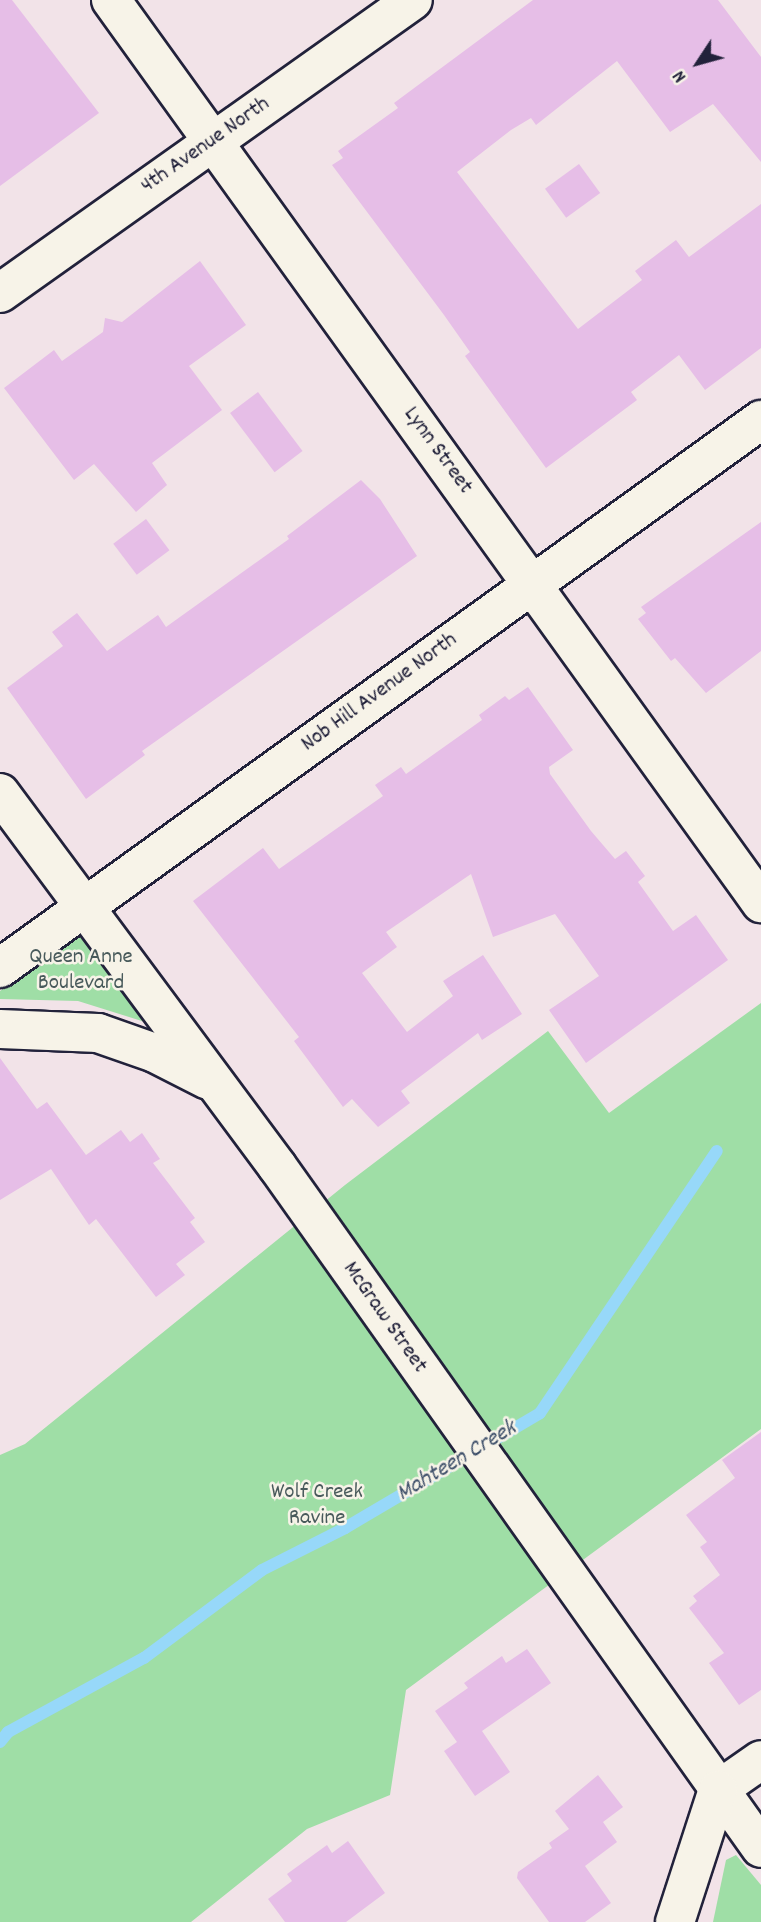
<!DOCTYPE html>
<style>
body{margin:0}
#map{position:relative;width:761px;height:1922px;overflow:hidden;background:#f2e3e8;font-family:Dekko,sans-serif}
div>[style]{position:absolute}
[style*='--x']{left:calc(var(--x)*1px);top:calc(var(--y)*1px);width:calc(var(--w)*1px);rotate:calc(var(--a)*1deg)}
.green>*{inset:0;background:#9fdea6}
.stream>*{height:12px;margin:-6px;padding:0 6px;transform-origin:6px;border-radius:6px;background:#97d8f9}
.building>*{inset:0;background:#e6bee7;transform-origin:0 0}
.roads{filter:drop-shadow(2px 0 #22223b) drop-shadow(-2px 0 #22223b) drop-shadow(0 2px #22223b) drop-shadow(0 -2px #22223b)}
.minor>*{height:38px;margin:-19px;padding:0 19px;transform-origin:19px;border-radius:19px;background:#f7f3e8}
span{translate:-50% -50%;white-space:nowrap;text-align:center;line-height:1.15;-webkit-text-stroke:5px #f7f3e8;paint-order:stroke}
.street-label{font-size:23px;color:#22223b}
.park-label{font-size:23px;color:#485a5b}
.water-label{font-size:24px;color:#3f506a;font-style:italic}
.north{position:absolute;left:663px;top:28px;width:70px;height:70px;-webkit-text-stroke:5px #f7f3e8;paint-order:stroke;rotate:234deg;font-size:19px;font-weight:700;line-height:28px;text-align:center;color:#22223b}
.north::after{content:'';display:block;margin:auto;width:24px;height:32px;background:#22223b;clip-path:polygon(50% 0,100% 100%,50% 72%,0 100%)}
</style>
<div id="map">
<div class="green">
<i style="clip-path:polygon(87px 929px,161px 1027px,78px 1001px,0 999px,0 991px)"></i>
<i style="clip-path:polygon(761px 1003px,761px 1429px,406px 1690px,390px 1795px,307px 1829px,191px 1922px,0 1922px,0 1455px,25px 1444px,345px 1185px,548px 1031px,609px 1113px)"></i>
<i style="clip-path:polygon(736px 1855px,761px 1885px,761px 1922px,713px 1922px,726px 1860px)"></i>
</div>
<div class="stream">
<i style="--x:0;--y:1742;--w:13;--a:-51"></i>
<i style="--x:8;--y:1732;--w:155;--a:-28.6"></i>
<i style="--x:144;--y:1658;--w:147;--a:-36.7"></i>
<i style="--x:262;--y:1570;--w:93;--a:-26.8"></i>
<i style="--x:345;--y:1528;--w:226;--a:-30.5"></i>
<i style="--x:540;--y:1413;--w:316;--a:-56"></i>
</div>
<div class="building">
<i style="clip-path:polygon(0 0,12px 0,99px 113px,0 186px)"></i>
<i style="clip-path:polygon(533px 0,718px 0,761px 57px,761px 162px,713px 104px,670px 132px,617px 61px,536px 125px,531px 118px,511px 130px,457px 172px,578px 329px,642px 280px,635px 271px,676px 240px,689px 257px,761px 204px,761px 348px,705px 390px,679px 355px,631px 392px,637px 400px,546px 468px,465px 356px,470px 352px,444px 315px,332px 165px,343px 158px,338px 151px,398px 108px,394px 103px)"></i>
<i style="left:579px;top:164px;width:36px;height:42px;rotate:54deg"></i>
<i style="clip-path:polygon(200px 261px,246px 325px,189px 366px,222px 410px,152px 463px,167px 485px,136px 512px,94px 464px,74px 480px,4px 388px,54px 350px,62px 361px,103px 332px,105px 318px,122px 322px)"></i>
<i style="left:258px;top:392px;width:74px;height:35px;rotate:53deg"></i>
<i style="clip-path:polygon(361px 480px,380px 499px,417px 556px,142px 751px,145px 755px,86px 799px,7px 688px,63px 646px,52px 632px,77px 613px,107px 651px,158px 615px,166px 627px,289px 539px,287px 536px)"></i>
<i style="left:146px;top:519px;width:39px;height:41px;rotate:53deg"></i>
<i style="clip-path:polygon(761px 522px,761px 651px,706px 693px,675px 658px,671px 661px,638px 619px,646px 613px,641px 607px)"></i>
<i style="clip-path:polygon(528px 687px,573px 750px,549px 767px,550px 774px,591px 831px,615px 859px,626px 851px,645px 876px,638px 882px,673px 931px,696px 915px,728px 960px,586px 1063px,549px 1010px,599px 976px,555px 914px,493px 937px,471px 874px,386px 932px,397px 947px,362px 973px,407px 1032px,453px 996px,443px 981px,483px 955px,522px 1014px,482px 1040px,478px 1033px,401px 1091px,410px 1103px,378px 1127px,352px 1099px,343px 1107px,294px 1041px,299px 1037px,193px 901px,263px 848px,279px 869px,383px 796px,375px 785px,401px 767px,406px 774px,482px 720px,479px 715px,505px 696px,509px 700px)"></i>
<i style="clip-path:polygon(0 1058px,37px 1109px,47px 1102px,86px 1155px,121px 1130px,130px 1142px,142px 1133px,160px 1159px,153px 1163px,195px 1218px,190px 1222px,205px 1242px,176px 1264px,185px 1275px,156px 1297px,96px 1219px,89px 1225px,51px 1169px,0 1200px)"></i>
<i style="clip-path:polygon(761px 1432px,761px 1690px,739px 1705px,709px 1663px,724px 1653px,689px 1608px,697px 1601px,693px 1596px,720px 1575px,700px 1547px,707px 1542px,686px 1515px,735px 1478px,722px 1460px)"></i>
<i style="clip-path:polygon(527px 1649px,551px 1683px,482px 1731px,510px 1772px,475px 1796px,444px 1751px,457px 1742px,435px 1711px,468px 1688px,464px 1683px,502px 1656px,506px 1663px)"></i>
<i style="clip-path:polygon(598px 1775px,623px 1807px,603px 1822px,617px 1842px,585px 1866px,611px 1903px,585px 1922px,549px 1922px,517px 1878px,518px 1872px,552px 1848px,549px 1843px,569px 1829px,555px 1811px)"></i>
<i style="clip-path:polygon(348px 1841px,385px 1893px,346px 1922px,285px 1922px,268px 1899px,292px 1881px,287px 1874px,327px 1845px,332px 1853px)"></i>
</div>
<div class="roads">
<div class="minor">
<i style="--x:111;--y:0;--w:1113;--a:54.25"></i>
<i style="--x:0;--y:293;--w:506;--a:-35.35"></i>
<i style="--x:0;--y:793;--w:465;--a:53.4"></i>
<i style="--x:277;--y:1166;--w:836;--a:54.64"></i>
<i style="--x:0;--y:968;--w:938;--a:-35.76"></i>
<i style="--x:0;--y:1029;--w:98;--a:2.3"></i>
<i style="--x:98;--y:1033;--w:60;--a:19.3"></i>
<i style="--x:155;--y:1053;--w:59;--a:27"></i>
<i style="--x:718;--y:1790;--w:52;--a:-34.9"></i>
<i style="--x:675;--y:1922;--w:139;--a:-72"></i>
</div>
</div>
<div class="street-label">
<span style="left:206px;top:146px;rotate:-35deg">4th Avenue North</span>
<span style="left:437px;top:451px;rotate:54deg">Lynn Street</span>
<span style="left:380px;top:693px;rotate:-36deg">Nob Hill Avenue North</span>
<span style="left:384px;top:1318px;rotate:55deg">McGraw Street</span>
</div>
<div class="park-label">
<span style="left:81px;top:971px">Queen Anne<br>Boulevard</span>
<span style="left:317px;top:1506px">Wolf Creek<br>Ravine</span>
</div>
<div class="water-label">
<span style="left:457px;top:1462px;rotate:-31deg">Mahteen Creek</span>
</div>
<div class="north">N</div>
</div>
